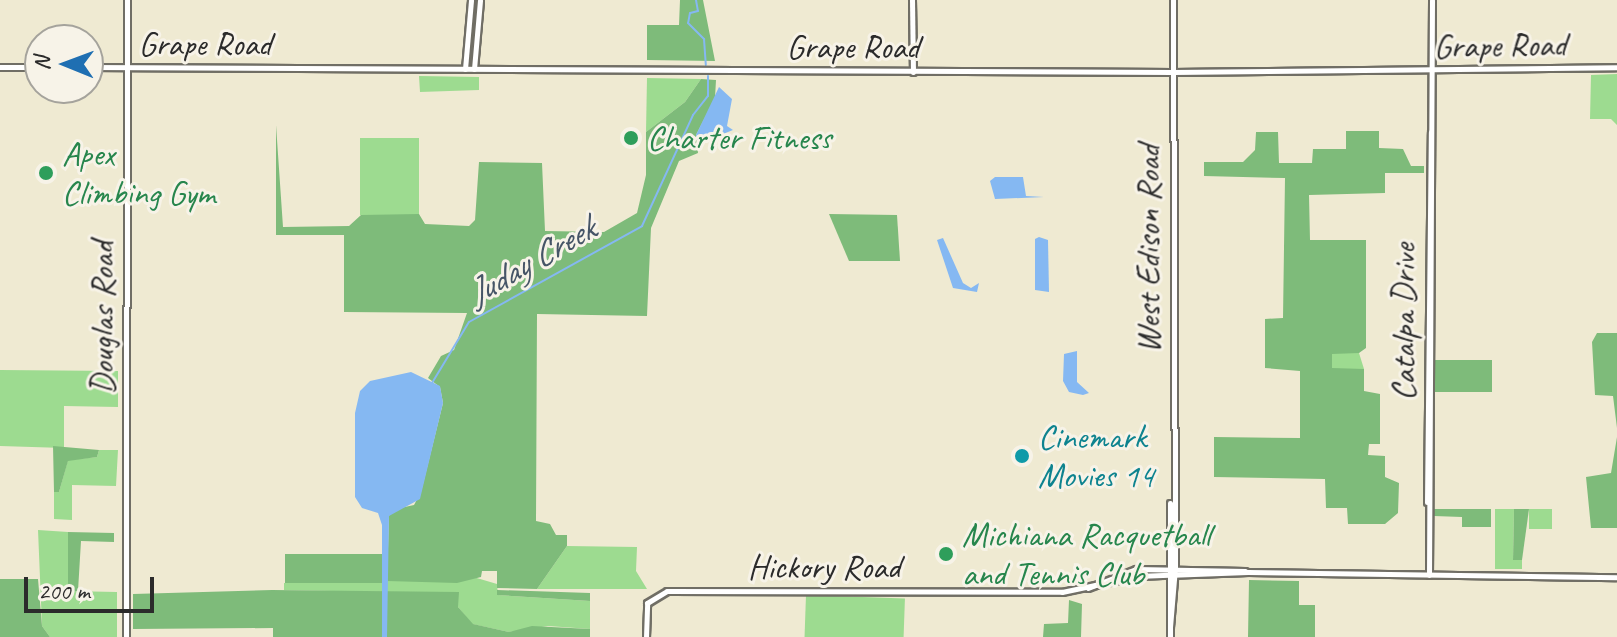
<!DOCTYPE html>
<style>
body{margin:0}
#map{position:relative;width:1617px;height:637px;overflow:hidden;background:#efead2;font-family:Caveat,sans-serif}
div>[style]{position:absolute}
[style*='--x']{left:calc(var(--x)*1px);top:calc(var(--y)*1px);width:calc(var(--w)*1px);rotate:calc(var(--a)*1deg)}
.green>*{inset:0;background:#9ddb90;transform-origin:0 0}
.forest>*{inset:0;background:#7ebb7a;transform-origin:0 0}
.water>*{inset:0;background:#85b8f2}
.stream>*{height:2px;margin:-1px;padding:0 1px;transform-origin:1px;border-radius:1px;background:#85b8f2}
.roads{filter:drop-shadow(2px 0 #706e65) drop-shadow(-2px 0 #706e65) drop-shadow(0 2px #706e65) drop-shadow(0 -2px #706e65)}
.secondary>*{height:5px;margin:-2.5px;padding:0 2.5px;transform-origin:2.5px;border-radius:2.5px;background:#fff}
.dots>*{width:22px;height:22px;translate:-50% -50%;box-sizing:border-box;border:4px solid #f7f3e8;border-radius:50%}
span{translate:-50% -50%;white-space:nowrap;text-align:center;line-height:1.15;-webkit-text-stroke:6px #f7f3e8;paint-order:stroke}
.street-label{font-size:34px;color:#2b2b2b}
.leisure-label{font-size:34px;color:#27864d}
.left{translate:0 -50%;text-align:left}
.culture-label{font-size:34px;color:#0d838f}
.water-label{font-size:36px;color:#465567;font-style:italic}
.north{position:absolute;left:24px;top:24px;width:80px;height:80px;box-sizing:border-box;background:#f7f3e8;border:2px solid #a5a39c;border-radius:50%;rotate:271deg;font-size:22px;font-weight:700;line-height:32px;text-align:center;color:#2b2b2b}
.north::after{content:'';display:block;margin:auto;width:28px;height:36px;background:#1f6fb2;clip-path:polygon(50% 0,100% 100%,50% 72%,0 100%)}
.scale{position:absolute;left:24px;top:577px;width:130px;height:36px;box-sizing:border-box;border:4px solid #2b2b2b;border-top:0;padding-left:10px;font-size:24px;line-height:28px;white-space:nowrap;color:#2b2b2b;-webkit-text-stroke:6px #f7f3e8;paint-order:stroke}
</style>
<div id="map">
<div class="green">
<i style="clip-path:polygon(1617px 74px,1617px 125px,1611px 119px,1590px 119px,1591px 75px)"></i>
<i style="clip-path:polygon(419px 76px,479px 77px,479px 90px,420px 92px)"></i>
<i style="clip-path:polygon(647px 78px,701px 79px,685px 102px,646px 132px)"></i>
<i style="left:360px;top:138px;width:59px;height:77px"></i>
<i style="clip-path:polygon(1332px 353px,1359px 353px,1364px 369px,1332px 369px)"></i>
<i style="clip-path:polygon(0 370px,118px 371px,118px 407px,64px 406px,64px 448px,0 446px)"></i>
<i style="clip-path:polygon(99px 450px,118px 450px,116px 486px,72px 485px,72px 520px,54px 519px,54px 492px,59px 492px,68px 460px,97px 457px)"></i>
<i style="clip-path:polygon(1495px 509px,1514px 509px,1513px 559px,1522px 560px,1522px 569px,1495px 569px)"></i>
<i style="left:1529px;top:509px;width:23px;height:20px"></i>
<i style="clip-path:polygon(38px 530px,68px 532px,68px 591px,117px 592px,117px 637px,50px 637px,42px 626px)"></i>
<i style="clip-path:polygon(567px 546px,637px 547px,636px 571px,647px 589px,537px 589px)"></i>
<i style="clip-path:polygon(470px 576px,497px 584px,498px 595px,590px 601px,590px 629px,548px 626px,509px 632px,472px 624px,458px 607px,458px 592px,387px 592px,387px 581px,463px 581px)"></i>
<i style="clip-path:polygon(382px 581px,382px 592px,284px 590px,284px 583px)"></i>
<i style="left:806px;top:595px;width:99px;height:42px;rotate:2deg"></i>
</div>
<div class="forest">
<i style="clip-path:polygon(680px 0,703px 0,715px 61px,647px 60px,647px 25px,679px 25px)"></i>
<i style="clip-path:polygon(701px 79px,716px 80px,715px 98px,696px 135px,698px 153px,679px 161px,651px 228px,647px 316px,537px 314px,536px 521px,550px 524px,556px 535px,567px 535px,567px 546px,537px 589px,497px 588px,497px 571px,482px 571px,481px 577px,457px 583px,387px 581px,389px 516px,391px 510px,414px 505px,421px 492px,443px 403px,440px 387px,428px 378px,441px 356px,454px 350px,467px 313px,344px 312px,344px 235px,276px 235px,276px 125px,283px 227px,349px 226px,361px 215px,419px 214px,425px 224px,469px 226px,475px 220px,479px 162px,542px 163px,545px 231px,604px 232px,637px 213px,646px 175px,646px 132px,685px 102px)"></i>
<i style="clip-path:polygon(1346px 131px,1379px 131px,1379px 148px,1403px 149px,1411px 166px,1424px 166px,1424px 173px,1385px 173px,1385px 193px,1309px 195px,1310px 240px,1366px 240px,1366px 348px,1359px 353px,1332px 354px,1332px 368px,1364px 369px,1364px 391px,1380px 394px,1380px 444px,1369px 444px,1368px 455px,1385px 456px,1385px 477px,1399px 483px,1398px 513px,1385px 524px,1348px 524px,1347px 508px,1326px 508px,1325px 479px,1214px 477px,1214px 437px,1300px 438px,1300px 371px,1265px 368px,1265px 319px,1283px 318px,1285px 178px,1204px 176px,1204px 162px,1243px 162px,1255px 150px,1256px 132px,1278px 132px,1279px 163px,1312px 163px,1313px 149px,1346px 149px)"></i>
<i style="clip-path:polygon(829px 214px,897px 215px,900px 261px,849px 261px)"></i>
<i style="clip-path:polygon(1597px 333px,1617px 333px,1617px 428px,1613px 396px,1595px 395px,1592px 342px)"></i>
<i style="left:1435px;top:360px;width:57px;height:32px"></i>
<i style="clip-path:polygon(1617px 437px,1617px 528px,1591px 528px,1586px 477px,1611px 473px)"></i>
<i style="clip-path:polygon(53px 446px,99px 450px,97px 457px,68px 461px,59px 492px,54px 492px)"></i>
<i style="clip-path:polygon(1434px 509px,1491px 509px,1491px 527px,1462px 527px,1462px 517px,1434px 516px)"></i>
<i style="clip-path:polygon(1514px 509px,1529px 509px,1522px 560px,1513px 560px)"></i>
<i style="clip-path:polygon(68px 532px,114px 533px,114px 542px,81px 541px,78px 591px,68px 592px)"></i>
<i style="left:285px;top:554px;width:97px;height:29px"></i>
<i style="clip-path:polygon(0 579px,38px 579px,42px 626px,50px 637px,0 637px)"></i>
<i style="clip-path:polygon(1249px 580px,1299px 581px,1299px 605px,1315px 605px,1315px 637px,1248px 637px)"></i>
<i style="clip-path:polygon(272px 590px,459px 592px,458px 607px,473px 624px,509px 632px,532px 626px,590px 629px,590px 637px,273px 637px,273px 628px,133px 629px,133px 594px)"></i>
<i style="clip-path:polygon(497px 590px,590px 593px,590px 601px,497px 595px)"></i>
<i style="clip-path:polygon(1069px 600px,1082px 604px,1081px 637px,1043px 637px,1044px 624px,1068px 623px)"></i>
</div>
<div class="water">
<i style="clip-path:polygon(719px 87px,732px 99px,727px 126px,733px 130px,698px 144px,696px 135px)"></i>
<i style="clip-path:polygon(995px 177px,1023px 177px,1026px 196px,1044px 197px,995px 199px,990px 181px)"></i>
<i style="clip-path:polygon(1039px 237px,1048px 240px,1049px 292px,1035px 290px,1035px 239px)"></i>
<i style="clip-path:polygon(943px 238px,963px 283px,971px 288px,979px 283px,977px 292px,953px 288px,937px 240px)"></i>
<i style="clip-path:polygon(1077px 351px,1077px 382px,1089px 393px,1083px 395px,1069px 392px,1063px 381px,1064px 354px)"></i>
<i style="clip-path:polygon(411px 372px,440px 386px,443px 403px,420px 499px,389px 516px,387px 637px,382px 637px,382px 525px,378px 513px,362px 508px,355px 497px,355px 413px,360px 391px,370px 381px)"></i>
</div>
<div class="stream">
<i style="--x:696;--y:0;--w:11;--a:80"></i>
<i style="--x:698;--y:11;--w:8;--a:166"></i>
<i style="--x:690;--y:13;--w:10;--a:101"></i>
<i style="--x:688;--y:23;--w:23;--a:45"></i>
<i style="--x:704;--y:39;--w:26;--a:86"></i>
<i style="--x:432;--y:383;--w:71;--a:-58.8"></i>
<i style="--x:469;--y:322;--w:198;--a:-29"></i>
<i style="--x:642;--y:226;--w:122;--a:-65.3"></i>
<i style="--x:693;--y:115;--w:24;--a:-52"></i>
<i style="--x:708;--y:96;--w:20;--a:-90"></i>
</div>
<div class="roads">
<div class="secondary">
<i style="--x:912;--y:0;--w:72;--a:89.2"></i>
<i style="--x:0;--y:67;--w:40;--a:0"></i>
<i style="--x:88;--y:67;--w:1085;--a:0.26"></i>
<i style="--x:1173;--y:72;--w:444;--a:-0.6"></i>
<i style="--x:465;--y:69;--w:69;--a:-85"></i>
<i style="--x:474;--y:69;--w:69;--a:-85"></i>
<i style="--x:1427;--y:502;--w:370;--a:-89.4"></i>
<i style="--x:1170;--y:503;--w:134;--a:90"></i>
<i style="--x:1429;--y:575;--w:575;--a:-89.7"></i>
<i style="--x:1088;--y:588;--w:52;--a:-21.6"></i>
<i style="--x:1136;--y:569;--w:109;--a:1.1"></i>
<i style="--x:1170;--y:627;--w:59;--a:-85.2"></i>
<i style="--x:1175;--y:568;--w:568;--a:-90.2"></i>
<i style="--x:126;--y:637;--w:637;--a:-89.91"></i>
<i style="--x:646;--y:637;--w:34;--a:-88"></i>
<i style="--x:647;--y:603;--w:23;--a:-31"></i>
<i style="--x:667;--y:591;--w:395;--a:0.1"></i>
<i style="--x:1062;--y:592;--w:77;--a:-12"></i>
<i style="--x:1137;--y:576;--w:111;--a:-2.1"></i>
<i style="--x:1248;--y:572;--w:369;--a:0.8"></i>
</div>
</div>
<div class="dots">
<i style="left:631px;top:138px;background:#2e9e5b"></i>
<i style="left:46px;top:173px;background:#2e9e5b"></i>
<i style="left:1022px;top:456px;background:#0f9aa8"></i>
<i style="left:946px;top:554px;background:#2e9e5b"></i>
</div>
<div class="street-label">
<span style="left:205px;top:44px">Grape Road</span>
<span style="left:1500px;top:45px;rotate:-1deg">Grape Road</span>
<span style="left:853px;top:47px">Grape Road</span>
<span style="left:1148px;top:249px;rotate:-90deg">West Edison Road</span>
<span style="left:102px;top:318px;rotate:-90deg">Douglas Road</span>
<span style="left:1403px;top:322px;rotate:-90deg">Catalpa Drive</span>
<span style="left:824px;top:567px">Hickory Road</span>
</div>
<div class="leisure-label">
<span class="left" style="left:647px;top:138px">Charter Fitness</span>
<span class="left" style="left:62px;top:173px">Apex<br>Climbing Gym</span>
<span class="left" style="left:962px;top:554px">Michiana Racquetball<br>and Tennis Club</span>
</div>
<div class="culture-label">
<span class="left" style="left:1038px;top:456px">Cinemark<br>Movies 14</span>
</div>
<div class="water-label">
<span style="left:531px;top:261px;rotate:-30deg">Juday Creek</span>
</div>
<div class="north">N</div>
<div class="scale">200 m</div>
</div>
